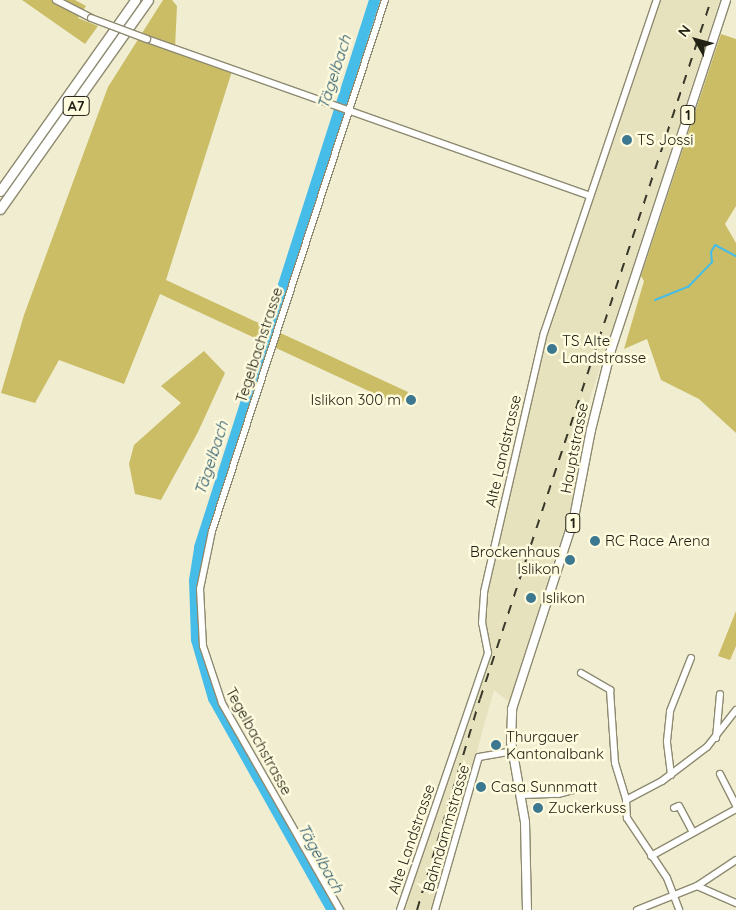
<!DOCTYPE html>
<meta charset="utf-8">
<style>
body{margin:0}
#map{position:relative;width:736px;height:910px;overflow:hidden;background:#f1edd1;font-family:Quicksand,sans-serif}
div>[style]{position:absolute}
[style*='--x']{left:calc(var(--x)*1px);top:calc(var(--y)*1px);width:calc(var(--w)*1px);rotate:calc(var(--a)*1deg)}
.built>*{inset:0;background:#e7e2be}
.green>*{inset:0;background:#cabd66}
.stream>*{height:2px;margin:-1px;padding:0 1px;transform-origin:1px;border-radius:1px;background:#46bce8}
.river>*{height:11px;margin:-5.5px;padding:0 5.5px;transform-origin:5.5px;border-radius:5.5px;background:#46bce8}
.roads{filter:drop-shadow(1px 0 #8d8a70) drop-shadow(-1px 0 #8d8a70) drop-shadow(0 1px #8d8a70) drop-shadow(0 -1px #8d8a70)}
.minor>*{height:6px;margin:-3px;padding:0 3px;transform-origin:3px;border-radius:3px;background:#fff}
.major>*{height:8px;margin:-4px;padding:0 4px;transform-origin:4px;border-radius:4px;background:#fff}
.highway>*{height:9px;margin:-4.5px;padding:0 4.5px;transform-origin:4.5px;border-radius:4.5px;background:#fff}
.rail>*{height:2px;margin-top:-1px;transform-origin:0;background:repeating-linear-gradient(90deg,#38372a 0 9px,transparent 0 18px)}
.bridges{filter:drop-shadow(1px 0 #8d8a70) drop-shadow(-1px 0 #8d8a70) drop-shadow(0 1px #8d8a70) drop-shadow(0 -1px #8d8a70)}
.minor-bridge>*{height:6px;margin:-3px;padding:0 3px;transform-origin:3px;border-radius:3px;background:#fff}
.dots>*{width:14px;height:14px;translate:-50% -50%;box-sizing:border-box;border:2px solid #fffbde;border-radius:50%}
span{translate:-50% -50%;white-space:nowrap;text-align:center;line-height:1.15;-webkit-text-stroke:5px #fffbde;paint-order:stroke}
.shield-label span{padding:1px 4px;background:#fffbde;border:1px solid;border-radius:4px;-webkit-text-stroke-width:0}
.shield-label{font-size:14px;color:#222116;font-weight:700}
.poi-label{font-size:15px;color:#222116}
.left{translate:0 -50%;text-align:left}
.right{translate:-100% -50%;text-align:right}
.street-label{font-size:15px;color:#222116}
.water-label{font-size:16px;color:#29586b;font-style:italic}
.north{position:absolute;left:671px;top:15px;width:50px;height:50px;-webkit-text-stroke:4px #fffbde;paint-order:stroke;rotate:308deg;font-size:14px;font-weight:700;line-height:20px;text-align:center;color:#222116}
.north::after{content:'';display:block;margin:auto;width:18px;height:22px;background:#222116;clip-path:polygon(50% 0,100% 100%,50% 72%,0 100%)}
</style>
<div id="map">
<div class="built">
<i style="clip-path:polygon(657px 0,720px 0,582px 423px,578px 475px,569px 515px,509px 702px,494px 690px,477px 751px,479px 757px,435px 910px,400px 910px,488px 653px,482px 623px,484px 592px,544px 333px)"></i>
</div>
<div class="green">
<i style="clip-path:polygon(22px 0,75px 0,86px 6px,78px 18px,98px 26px,85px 44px)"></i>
<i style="clip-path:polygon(163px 0,172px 0,177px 6px,175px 48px,233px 68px,166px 280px,408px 392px,401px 406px,160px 294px,124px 384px,59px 360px,35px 403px,1px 393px,24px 315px,108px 87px)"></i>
<i style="clip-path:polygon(721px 34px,736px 39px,736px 206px,725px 224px,736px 243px,736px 433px,699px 399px,661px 380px,647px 339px,624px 349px,644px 281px,641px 276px)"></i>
<i style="clip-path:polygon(204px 351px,225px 373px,198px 432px,161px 500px,135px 494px,129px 464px,134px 445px,181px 403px,161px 386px)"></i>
<i style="clip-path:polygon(736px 611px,736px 646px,730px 660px,718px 656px)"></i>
</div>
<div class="stream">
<i style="--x:655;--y:300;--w:35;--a:-22"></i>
<i style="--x:688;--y:287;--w:35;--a:-46"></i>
<i style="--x:712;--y:262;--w:10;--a:-96"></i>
<i style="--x:711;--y:252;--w:8;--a:-60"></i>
<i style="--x:715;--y:245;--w:24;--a:28"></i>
</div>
<div class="river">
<i style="--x:332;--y:910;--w:243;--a:-119.3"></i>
<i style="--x:213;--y:698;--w:61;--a:-106.1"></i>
<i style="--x:196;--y:639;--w:59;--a:-91.9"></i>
<i style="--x:194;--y:580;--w:33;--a:-81"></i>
<i style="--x:199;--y:547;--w:574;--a:-72.26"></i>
</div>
<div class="roads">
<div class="minor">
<i style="--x:56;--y:0;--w:39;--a:27"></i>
<i style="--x:147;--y:39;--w:470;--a:19.5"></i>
<i style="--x:581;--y:673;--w:34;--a:30"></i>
<i style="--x:610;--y:690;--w:73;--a:86.1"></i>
<i style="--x:615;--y:763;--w:39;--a:73"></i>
<i style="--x:716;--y:738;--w:44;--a:-84.8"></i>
<i style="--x:720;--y:774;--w:35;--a:63"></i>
<i style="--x:671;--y:775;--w:34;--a:-97"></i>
<i style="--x:667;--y:741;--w:30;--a:-84"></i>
<i style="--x:670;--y:711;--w:57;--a:-68.4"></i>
<i style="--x:521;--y:795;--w:37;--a:-2"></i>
<i style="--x:558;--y:794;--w:27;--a:-15"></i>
<i style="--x:626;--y:800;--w:41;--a:-27.8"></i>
<i style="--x:662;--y:781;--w:56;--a:-37.1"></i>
<i style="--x:707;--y:747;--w:47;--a:-51.9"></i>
<i style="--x:626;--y:800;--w:18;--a:87"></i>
<i style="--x:627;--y:818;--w:72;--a:56.3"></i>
<i style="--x:667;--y:878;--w:34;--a:69"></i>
<i style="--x:674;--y:808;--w:5;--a:-22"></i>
<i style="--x:679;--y:806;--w:30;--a:62"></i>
<i style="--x:651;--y:856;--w:97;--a:-28.9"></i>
<i style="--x:697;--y:886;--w:47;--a:-33.7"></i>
<i style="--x:340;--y:910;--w:238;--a:-119.7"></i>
<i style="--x:222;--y:703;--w:60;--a:-108.4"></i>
<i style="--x:203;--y:646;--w:57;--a:-93"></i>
<i style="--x:200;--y:589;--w:59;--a:-78.3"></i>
<i style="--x:212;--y:531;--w:558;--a:-71.95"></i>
<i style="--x:400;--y:910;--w:272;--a:-71.1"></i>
<i style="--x:488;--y:653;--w:31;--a:-101"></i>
<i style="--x:482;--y:623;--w:31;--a:-86"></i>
<i style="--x:484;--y:592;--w:266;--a:-77"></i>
<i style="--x:544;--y:333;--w:352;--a:-71.3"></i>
<i style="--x:435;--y:910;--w:159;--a:-74"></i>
<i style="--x:479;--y:757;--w:35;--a:-10"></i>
<i style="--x:637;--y:910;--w:65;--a:-21.8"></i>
<i style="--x:697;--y:886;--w:43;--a:23.6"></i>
</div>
<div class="major">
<i style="--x:527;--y:910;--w:88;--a:-91.3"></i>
<i style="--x:525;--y:822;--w:81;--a:-99.9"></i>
<i style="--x:511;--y:742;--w:33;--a:-88"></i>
<i style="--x:512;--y:709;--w:201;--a:-72"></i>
<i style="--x:574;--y:518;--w:90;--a:-79.1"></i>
<i style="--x:591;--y:430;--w:82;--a:-76"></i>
<i style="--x:611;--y:350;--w:368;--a:-71.8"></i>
</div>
<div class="highway">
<i style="--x:0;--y:191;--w:234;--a:-54.7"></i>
<i style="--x:0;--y:209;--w:256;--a:-54.7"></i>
</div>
</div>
<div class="rail">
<i style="--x:417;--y:910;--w:220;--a:-73.4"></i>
<i style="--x:480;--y:699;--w:736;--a:-71.71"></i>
</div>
<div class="bridges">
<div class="minor-bridge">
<i style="--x:91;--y:18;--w:60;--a:20.6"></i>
</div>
</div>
<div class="dots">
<i style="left:627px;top:140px;background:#3c7890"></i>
<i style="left:552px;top:349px;background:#3c7890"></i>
<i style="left:411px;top:400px;background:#3c7890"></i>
<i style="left:595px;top:541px;background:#3c7890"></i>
<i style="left:570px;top:560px;background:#3c7890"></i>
<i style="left:531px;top:598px;background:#3c7890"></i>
<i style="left:496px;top:745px;background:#3c7890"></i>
<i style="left:481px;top:787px;background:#3c7890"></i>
<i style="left:538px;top:808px;background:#3c7890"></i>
</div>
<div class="shield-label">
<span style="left:76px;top:106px">A7</span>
<span style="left:688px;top:115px">1</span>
<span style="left:573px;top:523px">1</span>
</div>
<div class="poi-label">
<span class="left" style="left:637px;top:140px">TS Jossi</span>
<span class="left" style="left:562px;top:349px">TS Alte<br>Landstrasse</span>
<span class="right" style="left:401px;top:400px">Islikon 300 m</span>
<span class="left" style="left:605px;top:541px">RC Race Arena</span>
<span class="right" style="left:560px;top:560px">Brockenhaus<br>Islikon</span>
<span class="left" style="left:542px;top:598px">Islikon</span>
<span class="left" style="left:506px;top:745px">Thurgauer<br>Kantonalbank</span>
<span class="left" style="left:491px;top:787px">Casa Sunnmatt</span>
<span class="left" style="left:548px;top:808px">Zuckerkuss</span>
</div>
<div class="street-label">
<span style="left:259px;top:345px;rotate:-72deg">Tegelbachstrasse</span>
<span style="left:574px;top:448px;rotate:-79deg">Hauptstrasse</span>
<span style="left:503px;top:451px;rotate:-77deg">Alte Landstrasse</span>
<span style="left:259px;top:741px;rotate:61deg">Tegelbachstrasse</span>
<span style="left:446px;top:828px;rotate:-74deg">Bahndammstrasse</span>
<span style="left:411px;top:839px;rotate:-71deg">Alte Landstrasse</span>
</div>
<div class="water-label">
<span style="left:334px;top:72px;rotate:-72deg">Tägelbach</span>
<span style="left:211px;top:458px;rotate:-72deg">Tägelbach</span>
<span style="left:321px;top:858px;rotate:61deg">Tägelbach</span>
</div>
<div class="north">N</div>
</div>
